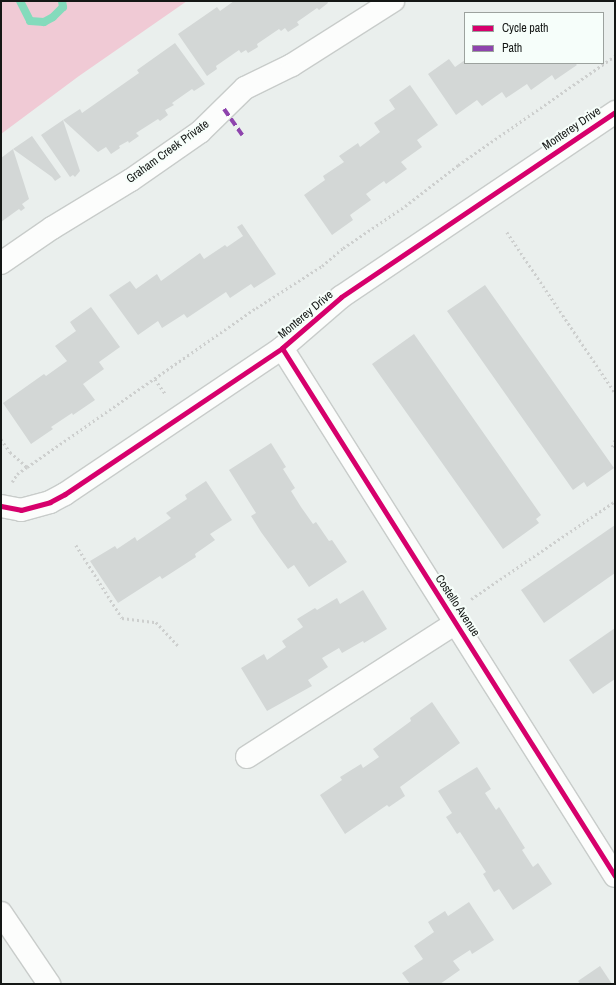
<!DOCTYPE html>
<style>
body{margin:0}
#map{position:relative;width:616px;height:985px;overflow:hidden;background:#eaefed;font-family:"Archivo Narrow",sans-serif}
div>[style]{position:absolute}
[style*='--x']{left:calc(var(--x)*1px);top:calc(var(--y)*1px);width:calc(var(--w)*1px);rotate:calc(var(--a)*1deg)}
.green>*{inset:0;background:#f0cad5}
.stream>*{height:8px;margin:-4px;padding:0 4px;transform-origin:4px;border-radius:4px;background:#84dbbc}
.building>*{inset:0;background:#d3d7d6}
.path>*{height:2.5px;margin-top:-1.25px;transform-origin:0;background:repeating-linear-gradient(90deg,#cdcfce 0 2px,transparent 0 5px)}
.roads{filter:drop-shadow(1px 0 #c8ccca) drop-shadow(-1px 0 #c8ccca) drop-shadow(0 1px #c8ccca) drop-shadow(0 -1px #c8ccca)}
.minor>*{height:22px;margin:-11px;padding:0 11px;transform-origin:11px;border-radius:11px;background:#fcfdfc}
.quiet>*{height:4px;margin-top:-2px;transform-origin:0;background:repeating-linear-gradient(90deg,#8e44ad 0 8px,transparent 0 12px)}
.cycleway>*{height:5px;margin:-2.5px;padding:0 2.5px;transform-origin:2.5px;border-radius:2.5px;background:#d6006c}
span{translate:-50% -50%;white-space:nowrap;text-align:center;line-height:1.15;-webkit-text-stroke:4px #f6fefa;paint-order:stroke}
.street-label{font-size:12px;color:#141715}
.frame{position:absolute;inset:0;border:2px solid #141715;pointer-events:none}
.legend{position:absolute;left:464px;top:12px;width:140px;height:52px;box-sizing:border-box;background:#f6fefa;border:1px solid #9ca29e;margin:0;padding:5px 7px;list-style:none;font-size:12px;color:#141715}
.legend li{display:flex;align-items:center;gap:8px;height:20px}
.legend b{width:20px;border:1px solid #9ca29e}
</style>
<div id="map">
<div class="green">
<i style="clip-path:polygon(1px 1px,187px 1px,79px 76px,1px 134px)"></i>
</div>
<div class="stream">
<i style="--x:20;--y:1;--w:22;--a:63"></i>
<i style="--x:30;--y:21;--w:14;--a:4"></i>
<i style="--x:44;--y:22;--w:10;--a:-29"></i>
<i style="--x:53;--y:17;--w:14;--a:-45"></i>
<i style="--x:63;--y:7;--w:6;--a:-99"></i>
</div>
<div class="building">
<i style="clip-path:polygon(234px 1px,327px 1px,328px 3px,319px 10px,317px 8px,297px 22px,299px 25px,288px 32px,285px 28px,281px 31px,279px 29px,257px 44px,258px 47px,248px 53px,246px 50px,241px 53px,239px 50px,216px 66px,217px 69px,207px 76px,178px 34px,217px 7px,220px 11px)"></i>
<i style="clip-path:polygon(175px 43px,205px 84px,194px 91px,192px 89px,172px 103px,174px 105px,165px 110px,168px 115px,160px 121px,158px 119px,136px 133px,139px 136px,129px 143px,128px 141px,119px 146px,120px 148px,111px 154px,106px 147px,98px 152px,63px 120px,80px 109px,82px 113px,139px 73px,137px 70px)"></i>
<i style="clip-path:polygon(449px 59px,455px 67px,465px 60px,465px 63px,575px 63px,577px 65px,555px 80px,552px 75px,531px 90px,527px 84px,506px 98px,502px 92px,482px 106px,477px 100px,456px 115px,428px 74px)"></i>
<i style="clip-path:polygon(410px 85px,438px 125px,417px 140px,422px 147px,401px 162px,407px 169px,386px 184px,384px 181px,366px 194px,371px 200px,350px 215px,353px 220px,332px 235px,304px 195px,325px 180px,323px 176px,344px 162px,339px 156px,358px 143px,360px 147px,380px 132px,374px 123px,395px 109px,389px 100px)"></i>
<i style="clip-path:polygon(63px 120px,80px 171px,75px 177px,73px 175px,70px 177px,41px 135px)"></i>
<i style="clip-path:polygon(32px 136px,61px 177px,55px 181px,52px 177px,13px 149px,29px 199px,22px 204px,25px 208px,21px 211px,19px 209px,1px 222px,1px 158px,13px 149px)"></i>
<i style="clip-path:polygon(242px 224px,276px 274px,254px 288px,251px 284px,230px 298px,226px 292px,187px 318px,184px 314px,162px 328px,158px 321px,138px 335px,109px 295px,130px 281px,136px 289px,157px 274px,161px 281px,200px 253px,204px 259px,225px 245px,227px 247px,243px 236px,237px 227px)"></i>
<i style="clip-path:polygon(485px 285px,614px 468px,587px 487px,584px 482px,573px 490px,447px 311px)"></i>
<i style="clip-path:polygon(91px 307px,120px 347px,99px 362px,104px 369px,83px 384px,95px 400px,73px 415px,72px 413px,51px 427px,53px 429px,31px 444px,3px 403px,44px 374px,46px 376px,67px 361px,55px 346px,76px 331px,70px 322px)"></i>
<i style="clip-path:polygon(414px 334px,541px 515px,536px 519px,539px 523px,503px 549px,372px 364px)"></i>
<i style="clip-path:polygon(271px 443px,286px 467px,283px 469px,295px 488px,291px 491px,301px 507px,313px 524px,316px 522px,329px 541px,332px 540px,347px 562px,309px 587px,294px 565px,288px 569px,261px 532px,251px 516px,256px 513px,229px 470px)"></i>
<i style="clip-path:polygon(206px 481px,232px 520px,210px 534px,215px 540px,195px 554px,196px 557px,162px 579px,160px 576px,118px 603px,90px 561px,115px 546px,117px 549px,135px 537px,137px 541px,171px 518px,166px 513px,187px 499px,185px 495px)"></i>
<i style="clip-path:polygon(615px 525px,615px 573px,544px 623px,521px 590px)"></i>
<i style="clip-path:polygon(363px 590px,387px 629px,364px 643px,363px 641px,342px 653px,339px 648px,322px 658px,328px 667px,308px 680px,312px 686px,267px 711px,241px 668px,264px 654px,267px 660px,286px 647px,282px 641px,303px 627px,297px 619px,315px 608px,317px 610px,337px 598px,340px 604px)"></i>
<i style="clip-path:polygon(615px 628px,615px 679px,593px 694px,569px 660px)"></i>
<i style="clip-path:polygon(432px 702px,460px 743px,400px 787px,405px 796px,389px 807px,387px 805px,345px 834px,320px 795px,342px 780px,340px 777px,361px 764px,363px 768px,379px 757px,373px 749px,411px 721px,410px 718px)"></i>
<i style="clip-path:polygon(477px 767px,491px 789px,485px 793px,496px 810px,499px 807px,525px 848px,522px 850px,533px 867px,538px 863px,552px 884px,513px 910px,499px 889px,494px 892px,483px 874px,486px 872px,460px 832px,457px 834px,446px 817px,452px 813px,438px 791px)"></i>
<i style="clip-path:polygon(469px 902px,494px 940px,472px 954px,470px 950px,453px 961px,460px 970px,440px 984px,410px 984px,402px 973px,423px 959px,414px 946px,434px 932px,428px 922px,445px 911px,448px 916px)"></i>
<i style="clip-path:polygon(600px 966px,612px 984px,580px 984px,578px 981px)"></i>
</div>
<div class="path">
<i style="--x:507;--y:232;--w:194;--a:56.1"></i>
<i style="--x:155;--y:379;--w:19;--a:55"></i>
<i style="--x:1;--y:439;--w:16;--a:55"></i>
<i style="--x:10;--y:452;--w:23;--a:41"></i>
<i style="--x:612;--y:447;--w:8;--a:-67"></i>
<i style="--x:12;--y:482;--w:9;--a:-58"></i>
<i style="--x:17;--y:474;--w:12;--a:-35"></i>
<i style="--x:27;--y:467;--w:279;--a:-34.8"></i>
<i style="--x:256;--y:308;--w:78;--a:-32.5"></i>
<i style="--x:322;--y:266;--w:28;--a:-41"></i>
<i style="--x:343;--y:248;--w:75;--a:-34.1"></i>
<i style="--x:405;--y:206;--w:67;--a:-37.7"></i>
<i style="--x:458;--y:165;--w:191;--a:-34.8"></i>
<i style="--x:76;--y:545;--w:86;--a:57.8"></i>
<i style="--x:122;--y:618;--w:34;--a:7"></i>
<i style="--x:156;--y:622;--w:33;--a:47"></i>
<i style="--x:471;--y:599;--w:174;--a:-34.2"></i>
</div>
<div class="roads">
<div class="minor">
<i style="--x:1;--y:263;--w:62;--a:-34.5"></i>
<i style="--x:52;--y:228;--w:92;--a:-31.3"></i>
<i style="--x:131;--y:180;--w:84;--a:-34.8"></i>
<i style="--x:200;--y:132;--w:63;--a:-44.4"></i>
<i style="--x:245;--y:88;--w:52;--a:-26.1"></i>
<i style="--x:292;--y:65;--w:120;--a:-32.4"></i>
<i style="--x:282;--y:348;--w:624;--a:57.76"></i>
<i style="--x:1;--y:506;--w:20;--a:11"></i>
<i style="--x:21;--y:510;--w:30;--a:-15"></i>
<i style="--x:50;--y:502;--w:17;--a:-28"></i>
<i style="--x:65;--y:494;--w:262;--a:-33.9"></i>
<i style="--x:282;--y:348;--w:78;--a:-40.8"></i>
<i style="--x:341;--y:297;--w:331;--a:-34"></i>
<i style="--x:247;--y:757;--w:248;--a:-32.7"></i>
<i style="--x:1;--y:913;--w:86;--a:55.9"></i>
</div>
</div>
<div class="quiet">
<i style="--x:224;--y:109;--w:32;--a:55"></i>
</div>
<div class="cycleway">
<i style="--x:282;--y:348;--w:624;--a:57.76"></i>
<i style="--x:1;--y:506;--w:20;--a:11"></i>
<i style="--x:21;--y:510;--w:30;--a:-15"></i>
<i style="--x:50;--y:502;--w:17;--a:-28"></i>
<i style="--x:65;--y:494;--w:262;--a:-33.9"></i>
<i style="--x:282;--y:348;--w:78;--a:-40.8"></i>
<i style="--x:341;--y:297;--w:331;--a:-34"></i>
</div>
<div class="street-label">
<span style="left:572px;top:129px;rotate:-34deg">Monterey Drive</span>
<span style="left:168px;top:152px;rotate:-36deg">Graham Creek Private</span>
<span style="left:306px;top:315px;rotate:-40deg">Monterey Drive</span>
<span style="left:457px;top:606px;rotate:57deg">Costello Avenue</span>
</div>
<div class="frame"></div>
<ul class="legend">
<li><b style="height:5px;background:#d6006c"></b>Cycle path</li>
<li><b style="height:5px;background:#8e44ad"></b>Path</li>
</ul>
</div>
